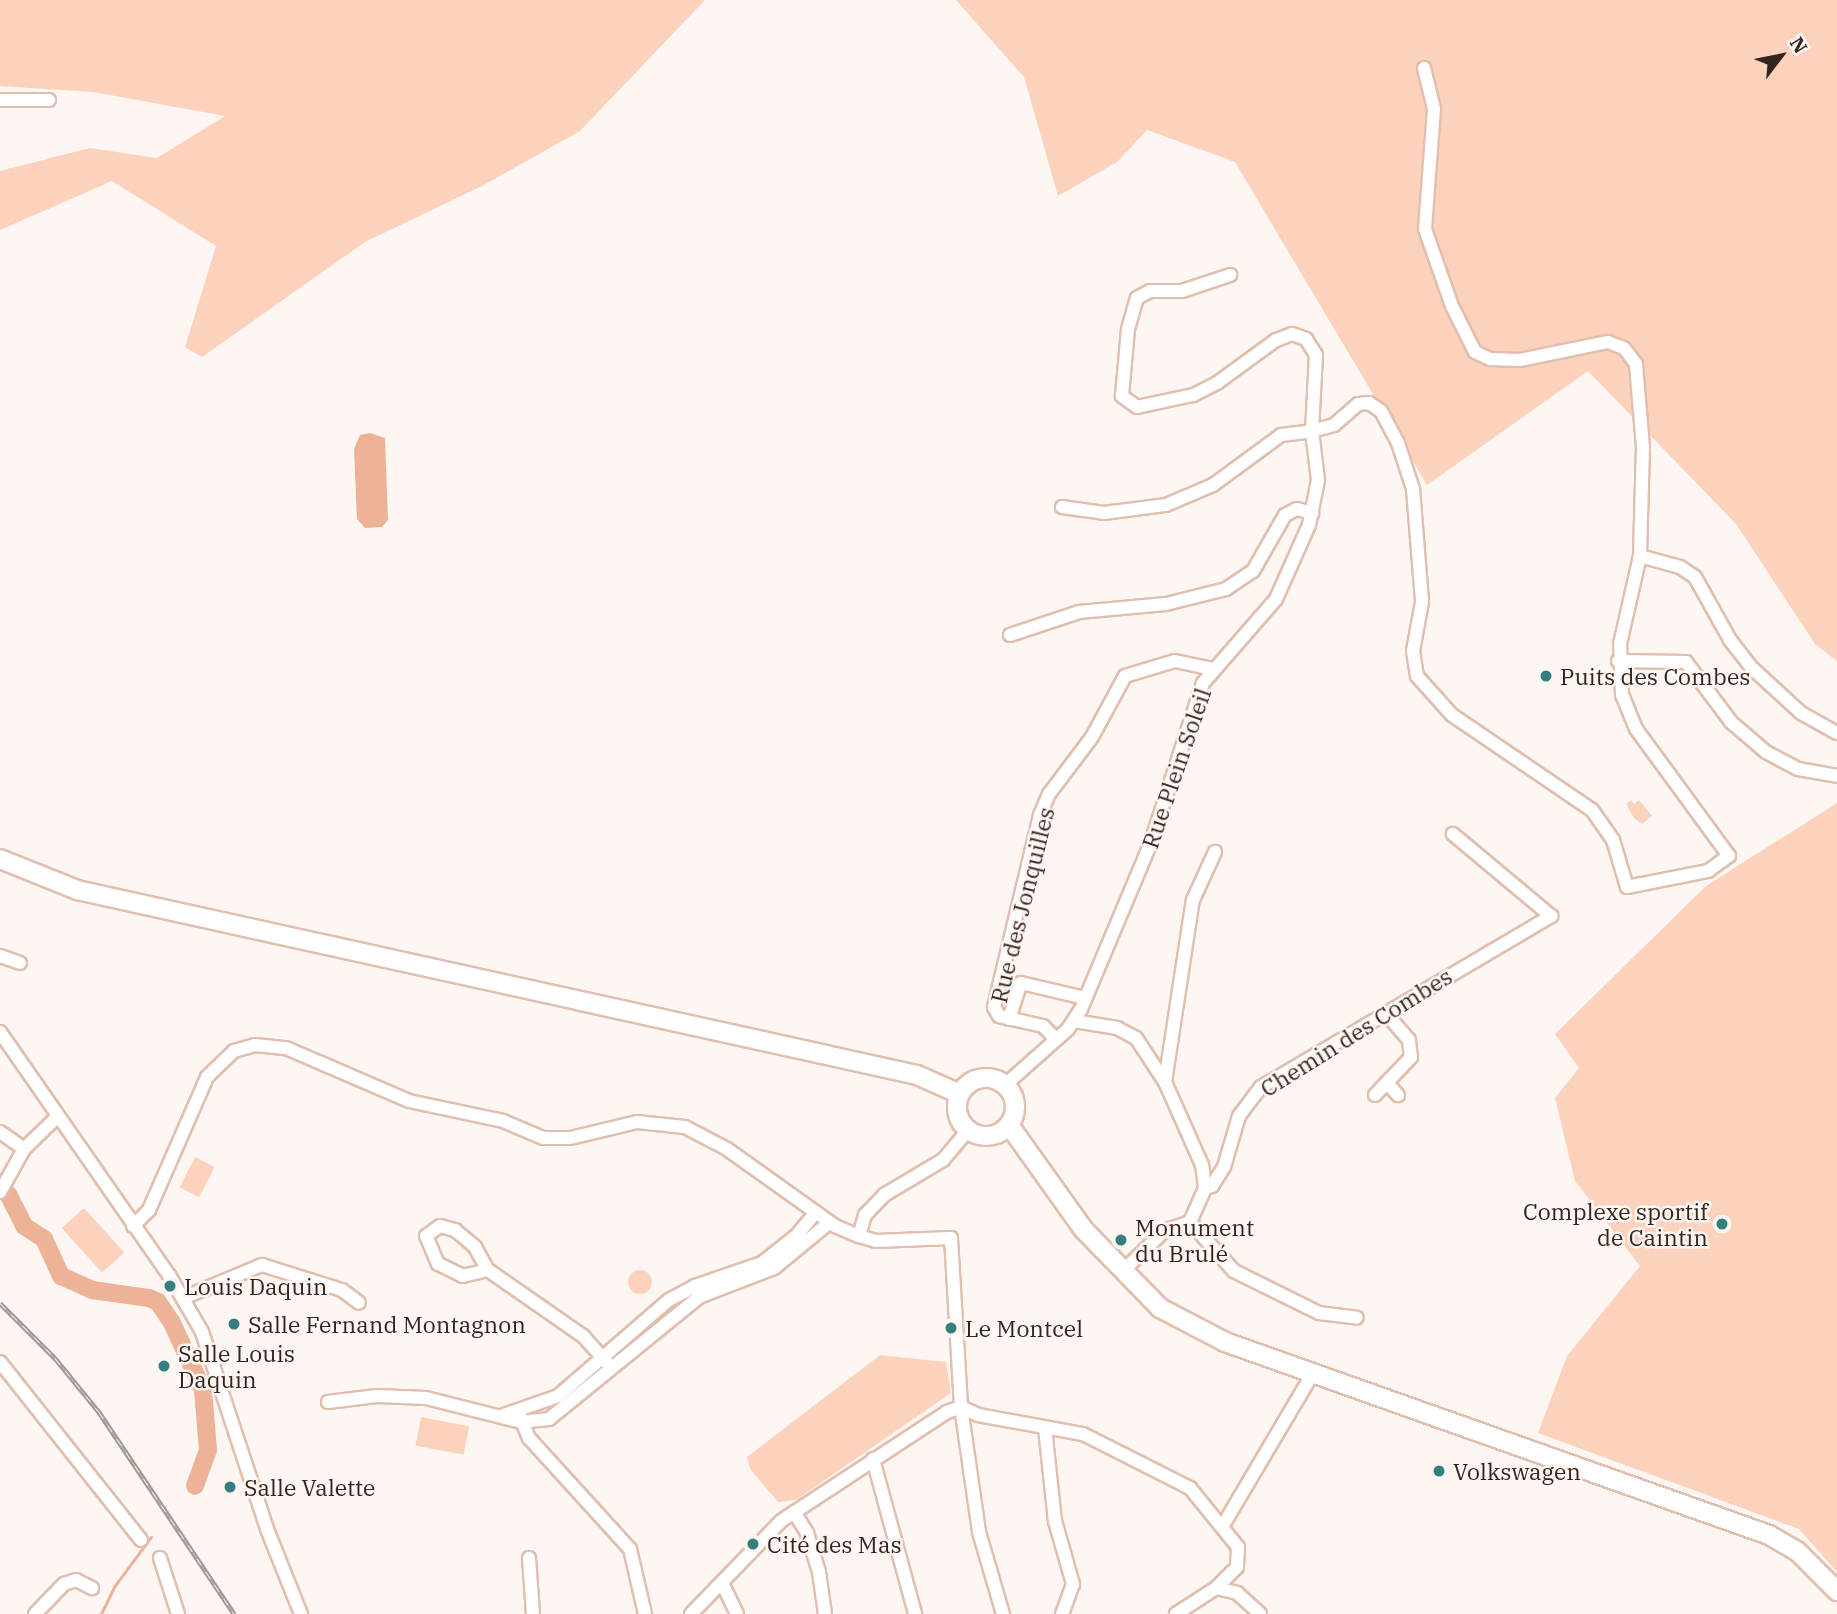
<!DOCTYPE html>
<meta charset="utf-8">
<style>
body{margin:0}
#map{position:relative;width:1837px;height:1614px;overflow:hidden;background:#fef6f3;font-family:"IBM Plex Serif",serif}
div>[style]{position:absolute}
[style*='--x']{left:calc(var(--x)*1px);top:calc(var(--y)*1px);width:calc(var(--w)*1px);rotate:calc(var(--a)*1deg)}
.green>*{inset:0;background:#fcd2bd;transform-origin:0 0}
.round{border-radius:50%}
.water>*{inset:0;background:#edb397}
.stream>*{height:2.5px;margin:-1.25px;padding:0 1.25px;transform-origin:1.25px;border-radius:1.25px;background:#edb397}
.river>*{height:18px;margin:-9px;padding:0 9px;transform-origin:9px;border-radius:9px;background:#edb397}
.roads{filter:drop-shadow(2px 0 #e0bfaf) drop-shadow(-2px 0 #e0bfaf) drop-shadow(0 2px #e0bfaf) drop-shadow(0 -2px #e0bfaf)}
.minor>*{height:12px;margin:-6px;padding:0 6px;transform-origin:6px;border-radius:6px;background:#fff}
.secondary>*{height:18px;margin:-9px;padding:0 9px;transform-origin:9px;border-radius:9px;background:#fff}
.secondary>.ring{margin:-9px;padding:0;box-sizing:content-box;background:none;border:18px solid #fff;border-radius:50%}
.rail>*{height:5px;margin-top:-2.5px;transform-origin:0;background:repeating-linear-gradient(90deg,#fef6f3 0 8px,#a29893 0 16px);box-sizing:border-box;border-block:2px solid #a29893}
.dots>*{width:19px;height:19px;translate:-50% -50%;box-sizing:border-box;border:4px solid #fef6f3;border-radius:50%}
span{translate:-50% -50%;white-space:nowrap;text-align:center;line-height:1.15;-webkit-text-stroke:5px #fef6f3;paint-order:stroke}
.poi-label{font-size:23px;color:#32251f}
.left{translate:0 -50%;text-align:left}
.right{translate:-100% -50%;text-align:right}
.street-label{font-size:23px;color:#32251f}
.north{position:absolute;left:1746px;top:21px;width:70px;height:70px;-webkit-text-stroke:5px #fef6f3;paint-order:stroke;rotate:58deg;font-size:19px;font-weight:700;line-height:28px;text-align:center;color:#32251f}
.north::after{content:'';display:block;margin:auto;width:24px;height:32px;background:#32251f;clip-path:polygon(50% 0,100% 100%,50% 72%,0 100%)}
</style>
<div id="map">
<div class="green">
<i style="clip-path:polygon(0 0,705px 0,580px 131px,482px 186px,365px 242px,202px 357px,185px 347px,216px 246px,112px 181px,0 230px,0 171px,90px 148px,157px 158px,225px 116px,93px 92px,0 86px)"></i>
<i style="clip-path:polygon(956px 0,1837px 0,1837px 661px,1815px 644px,1736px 524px,1588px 371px,1427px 485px,1235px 162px,1147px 130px,1117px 162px,1058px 196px,1024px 77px)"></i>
<i style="clip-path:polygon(1631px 800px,1634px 804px,1639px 800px,1652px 816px,1642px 824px,1634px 818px,1626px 804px)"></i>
<i style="clip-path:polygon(1837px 803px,1837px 1572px,1799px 1529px,1538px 1433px,1567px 1356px,1640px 1266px,1575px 1181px,1555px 1098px,1579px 1068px,1555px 1034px,1706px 886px)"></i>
<i style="left:195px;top:1157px;width:22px;height:34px;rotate:27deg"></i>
<i style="left:84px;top:1208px;width:60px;height:30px;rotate:48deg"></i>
<i class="round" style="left:628px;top:1270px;width:24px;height:24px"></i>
<i style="clip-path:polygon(880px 1355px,946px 1362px,951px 1393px,796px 1500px,778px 1502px,750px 1469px,747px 1457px)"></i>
<i style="left:421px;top:1417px;width:49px;height:29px;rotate:11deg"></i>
</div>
<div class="water">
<i style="clip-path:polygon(370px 433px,385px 438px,388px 520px,382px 527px,365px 528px,357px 519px,354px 449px,360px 435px)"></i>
</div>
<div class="stream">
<i style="--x:101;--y:1614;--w:30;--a:-64"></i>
<i style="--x:114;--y:1587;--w:62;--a:-53.5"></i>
</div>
<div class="river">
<i style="--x:8;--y:1194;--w:36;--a:63"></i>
<i style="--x:24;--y:1226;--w:24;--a:33"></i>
<i style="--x:44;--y:1239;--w:41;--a:65.3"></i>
<i style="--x:61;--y:1276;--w:34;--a:24"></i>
<i style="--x:92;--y:1290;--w:58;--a:8"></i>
<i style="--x:149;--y:1298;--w:10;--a:24"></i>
<i style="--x:158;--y:1302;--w:25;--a:56"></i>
<i style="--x:172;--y:1323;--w:74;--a:65.2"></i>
<i style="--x:203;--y:1390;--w:60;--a:85.2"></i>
<i style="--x:208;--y:1450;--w:38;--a:110"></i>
</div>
<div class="roads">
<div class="minor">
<i style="--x:1424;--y:68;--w:42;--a:76.3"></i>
<i style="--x:1434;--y:109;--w:120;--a:94.3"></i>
<i style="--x:1425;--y:229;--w:82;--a:70.7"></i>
<i style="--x:1452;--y:306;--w:51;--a:63.4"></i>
<i style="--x:1475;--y:352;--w:17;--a:25"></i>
<i style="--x:1490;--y:359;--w:30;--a:2"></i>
<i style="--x:1520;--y:360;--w:90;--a:-11.6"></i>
<i style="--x:1608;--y:342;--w:17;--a:21"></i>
<i style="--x:1624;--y:348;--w:20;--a:53"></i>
<i style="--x:1636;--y:364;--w:83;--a:85.2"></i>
<i style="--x:1643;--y:447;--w:109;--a:91.6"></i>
<i style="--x:0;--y:100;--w:49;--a:0"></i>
<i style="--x:1062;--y:507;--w:42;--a:8.1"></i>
<i style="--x:1104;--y:513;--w:63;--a:-7.4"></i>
<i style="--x:1166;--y:505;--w:51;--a:-23.1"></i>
<i style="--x:1213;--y:485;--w:84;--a:-36.3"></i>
<i style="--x:1281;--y:435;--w:31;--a:-7"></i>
<i style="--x:1312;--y:431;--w:76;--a:-87"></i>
<i style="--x:1316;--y:355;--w:19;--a:-122"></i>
<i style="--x:1306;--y:339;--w:15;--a:-160"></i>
<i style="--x:1292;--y:334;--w:17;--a:159"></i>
<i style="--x:1276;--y:340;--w:73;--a:143.9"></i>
<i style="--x:1217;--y:383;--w:27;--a:153"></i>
<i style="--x:1193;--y:395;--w:57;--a:167.9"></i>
<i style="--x:1137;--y:407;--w:19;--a:-144"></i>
<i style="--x:1122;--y:396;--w:67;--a:-84.9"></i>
<i style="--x:1128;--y:329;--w:32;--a:-74"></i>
<i style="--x:1137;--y:298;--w:15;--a:-28"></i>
<i style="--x:1150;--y:291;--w:32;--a:0"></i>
<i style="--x:1182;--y:291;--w:51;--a:-18.4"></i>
<i style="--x:1010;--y:635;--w:73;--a:-18.4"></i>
<i style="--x:1079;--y:612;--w:87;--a:-5.3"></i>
<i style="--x:1166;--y:604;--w:62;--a:-14"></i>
<i style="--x:1226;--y:589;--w:32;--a:-34"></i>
<i style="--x:1253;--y:571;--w:64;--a:-60.3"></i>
<i style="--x:1285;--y:515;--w:13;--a:-27"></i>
<i style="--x:1297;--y:509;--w:16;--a:15"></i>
<i style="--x:1618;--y:661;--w:68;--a:0.8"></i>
<i style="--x:1686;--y:662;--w:75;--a:53.1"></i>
<i style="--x:1731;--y:722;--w:46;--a:40.6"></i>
<i style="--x:1766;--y:752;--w:36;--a:28"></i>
<i style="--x:1798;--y:769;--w:40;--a:10"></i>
<i style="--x:0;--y:956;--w:21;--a:19"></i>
<i style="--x:1009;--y:1019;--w:38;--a:-72"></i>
<i style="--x:1021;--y:983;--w:66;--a:13.2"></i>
<i style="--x:1074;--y:1021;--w:44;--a:9.2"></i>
<i style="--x:1117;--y:1028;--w:21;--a:28"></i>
<i style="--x:1136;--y:1038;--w:53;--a:56.6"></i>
<i style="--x:0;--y:1032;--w:296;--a:55.2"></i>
<i style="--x:169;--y:1275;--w:66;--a:59.9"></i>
<i style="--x:202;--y:1332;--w:207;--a:71.7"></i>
<i style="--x:267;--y:1529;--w:92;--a:68.2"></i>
<i style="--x:1055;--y:1038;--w:17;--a:-135"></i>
<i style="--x:1043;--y:1026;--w:45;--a:-167.2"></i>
<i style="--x:999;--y:1016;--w:10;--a:-119"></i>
<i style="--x:994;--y:1007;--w:197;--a:-76.5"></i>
<i style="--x:1040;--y:815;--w:23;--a:-67"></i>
<i style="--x:1049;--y:794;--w:71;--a:-53"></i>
<i style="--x:1092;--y:737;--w:69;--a:-61.6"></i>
<i style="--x:1125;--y:676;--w:52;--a:-16.7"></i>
<i style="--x:1175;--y:661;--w:38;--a:12"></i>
<i style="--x:1388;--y:1084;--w:15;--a:48"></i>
<i style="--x:1005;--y:1085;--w:84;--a:-41.6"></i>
<i style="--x:1068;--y:1029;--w:24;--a:-57"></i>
<i style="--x:1081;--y:1009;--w:178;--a:-67.2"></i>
<i style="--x:1150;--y:845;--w:170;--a:-71.9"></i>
<i style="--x:1203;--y:683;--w:111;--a:-49"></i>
<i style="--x:1276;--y:599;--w:81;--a:-66"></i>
<i style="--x:1309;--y:525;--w:46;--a:-78.7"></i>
<i style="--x:1318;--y:480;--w:49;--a:-97"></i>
<i style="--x:1312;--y:431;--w:23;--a:-15"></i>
<i style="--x:1334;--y:425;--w:32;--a:-41"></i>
<i style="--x:1358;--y:404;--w:11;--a:-5"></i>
<i style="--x:1369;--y:403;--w:14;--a:34"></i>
<i style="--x:1381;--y:411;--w:36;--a:62"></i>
<i style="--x:1398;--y:443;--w:48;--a:71.9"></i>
<i style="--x:1413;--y:489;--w:113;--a:85.4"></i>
<i style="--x:1422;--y:602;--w:50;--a:100.4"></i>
<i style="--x:1413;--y:651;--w:25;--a:81"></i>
<i style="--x:1417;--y:676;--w:52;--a:48.1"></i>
<i style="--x:1452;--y:715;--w:169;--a:34.2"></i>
<i style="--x:1592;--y:810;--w:37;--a:55"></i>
<i style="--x:1613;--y:840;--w:49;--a:73.4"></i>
<i style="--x:1627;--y:887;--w:83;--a:-11.2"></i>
<i style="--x:1708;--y:871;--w:26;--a:-36"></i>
<i style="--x:1729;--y:856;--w:157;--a:-126.2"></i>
<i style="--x:1636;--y:729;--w:37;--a:-112"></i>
<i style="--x:1622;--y:695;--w:51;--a:-92.2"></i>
<i style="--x:1620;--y:644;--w:90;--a:-77.2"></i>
<i style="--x:1640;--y:556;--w:41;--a:15.4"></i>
<i style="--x:1680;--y:567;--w:18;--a:34"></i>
<i style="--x:1695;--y:577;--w:72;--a:60.9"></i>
<i style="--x:1730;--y:640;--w:37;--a:52"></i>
<i style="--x:1753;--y:669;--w:65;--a:42.5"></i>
<i style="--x:1801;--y:713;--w:41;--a:29.1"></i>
<i style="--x:1375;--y:1095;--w:52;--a:-46.5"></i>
<i style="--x:1411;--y:1057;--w:17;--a:-97"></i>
<i style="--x:1409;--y:1040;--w:32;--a:-131"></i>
<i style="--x:0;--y:1132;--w:29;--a:35"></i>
<i style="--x:1205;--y:1188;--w:7;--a:-16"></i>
<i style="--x:1212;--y:1186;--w:22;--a:-58"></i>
<i style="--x:1224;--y:1167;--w:53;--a:-73.6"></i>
<i style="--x:1239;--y:1116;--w:36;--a:-53"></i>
<i style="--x:1261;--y:1087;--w:337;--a:-30.5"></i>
<i style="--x:1551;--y:916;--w:128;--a:-140.1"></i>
<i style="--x:0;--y:1192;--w:49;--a:-60.8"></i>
<i style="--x:24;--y:1149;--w:47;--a:-44.1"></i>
<i style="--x:1190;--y:1222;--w:66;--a:48.1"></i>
<i style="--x:1234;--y:1271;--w:95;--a:26.3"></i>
<i style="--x:1319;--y:1313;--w:38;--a:7"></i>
<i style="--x:133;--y:1226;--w:23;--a:-45"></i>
<i style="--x:149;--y:1210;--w:145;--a:-66.4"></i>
<i style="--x:207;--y:1077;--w:37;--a:-44"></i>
<i style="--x:234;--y:1051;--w:22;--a:-16"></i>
<i style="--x:255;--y:1045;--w:31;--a:6"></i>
<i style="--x:286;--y:1048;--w:134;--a:23.3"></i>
<i style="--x:409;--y:1101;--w:96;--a:12"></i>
<i style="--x:503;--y:1121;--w:43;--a:23"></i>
<i style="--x:543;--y:1138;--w:27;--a:0"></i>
<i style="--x:570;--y:1138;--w:69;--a:-13.4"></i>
<i style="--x:637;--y:1122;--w:48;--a:5.9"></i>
<i style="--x:685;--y:1127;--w:47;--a:27.6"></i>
<i style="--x:727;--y:1149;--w:133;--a:35.5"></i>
<i style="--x:835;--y:1226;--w:26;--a:23"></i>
<i style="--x:859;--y:1236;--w:18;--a:16"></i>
<i style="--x:876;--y:1241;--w:75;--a:-2.3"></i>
<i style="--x:951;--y:1238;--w:169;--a:86.6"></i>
<i style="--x:961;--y:1407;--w:126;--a:81.8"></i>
<i style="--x:979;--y:1532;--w:85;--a:73.7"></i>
<i style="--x:859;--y:1236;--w:22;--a:-74"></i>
<i style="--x:865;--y:1215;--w:28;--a:-46"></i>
<i style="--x:884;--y:1195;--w:69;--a:-30.7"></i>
<i style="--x:943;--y:1160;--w:39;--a:-50"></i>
<i style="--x:488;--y:1270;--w:26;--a:167"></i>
<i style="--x:463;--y:1276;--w:28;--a:-154"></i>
<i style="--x:438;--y:1264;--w:30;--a:-113"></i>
<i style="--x:426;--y:1236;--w:17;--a:-36"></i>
<i style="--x:440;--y:1226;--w:16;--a:15"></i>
<i style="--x:455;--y:1230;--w:26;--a:40"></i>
<i style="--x:475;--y:1247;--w:26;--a:61"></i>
<i style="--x:488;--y:1270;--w:116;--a:34.8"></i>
<i style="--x:583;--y:1336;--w:36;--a:48"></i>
<i style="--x:1122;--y:1272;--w:59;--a:-44.3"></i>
<i style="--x:1164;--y:1231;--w:28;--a:-19"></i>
<i style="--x:1190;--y:1222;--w:37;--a:-66"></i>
<i style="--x:1205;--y:1188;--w:23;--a:-97"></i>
<i style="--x:1202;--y:1165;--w:91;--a:-114"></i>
<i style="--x:1165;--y:1082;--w:184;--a:-81.3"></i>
<i style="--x:1193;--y:900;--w:53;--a:-65.4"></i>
<i style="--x:183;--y:1298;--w:86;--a:-22.7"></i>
<i style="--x:262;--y:1265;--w:84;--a:17.4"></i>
<i style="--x:342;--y:1290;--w:21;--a:37"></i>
<i style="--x:0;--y:1362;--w:227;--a:51.6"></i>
<i style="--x:328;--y:1402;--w:49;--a:-7"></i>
<i style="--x:377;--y:1396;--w:49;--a:2.3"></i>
<i style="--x:426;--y:1398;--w:98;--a:14.2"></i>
<i style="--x:521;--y:1422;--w:28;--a:-6"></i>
<i style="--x:549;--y:1419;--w:193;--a:-39.1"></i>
<i style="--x:699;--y:1297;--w:80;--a:-21.1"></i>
<i style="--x:774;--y:1268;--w:72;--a:-39.4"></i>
<i style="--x:504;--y:1415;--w:57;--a:-19.4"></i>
<i style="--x:558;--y:1396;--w:147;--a:-40.9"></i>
<i style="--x:669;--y:1300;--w:30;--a:-28"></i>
<i style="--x:695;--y:1286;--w:71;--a:-18.9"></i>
<i style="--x:762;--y:1263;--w:43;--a:-38.5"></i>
<i style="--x:796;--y:1236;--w:31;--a:-50"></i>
<i style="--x:520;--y:1416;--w:24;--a:68"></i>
<i style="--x:529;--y:1438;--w:150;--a:47.7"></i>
<i style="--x:630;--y:1549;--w:67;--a:77"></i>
<i style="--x:1045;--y:1428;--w:94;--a:83.9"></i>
<i style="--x:1055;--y:1521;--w:66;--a:74.1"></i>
<i style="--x:1073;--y:1584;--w:32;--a:110"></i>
<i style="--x:873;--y:1459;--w:161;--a:74.8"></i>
<i style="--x:794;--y:1512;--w:25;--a:58"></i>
<i style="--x:807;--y:1533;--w:41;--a:72.9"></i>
<i style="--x:819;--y:1572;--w:42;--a:81.9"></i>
<i style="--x:1222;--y:1527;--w:179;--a:-59.4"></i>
<i style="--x:160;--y:1558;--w:59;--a:72.2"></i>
<i style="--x:529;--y:1558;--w:56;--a:85.9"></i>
<i style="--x:722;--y:1583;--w:34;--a:64"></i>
<i style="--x:1216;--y:1588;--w:22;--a:13"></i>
<i style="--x:1237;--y:1593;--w:31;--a:42"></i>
<i style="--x:35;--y:1614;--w:42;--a:-46"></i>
<i style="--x:64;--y:1584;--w:13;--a:-18"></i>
<i style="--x:76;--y:1580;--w:18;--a:27"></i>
<i style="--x:691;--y:1614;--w:129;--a:-45.9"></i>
<i style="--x:781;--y:1521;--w:199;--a:-33.3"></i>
<i style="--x:947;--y:1412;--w:15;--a:-20"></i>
<i style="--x:961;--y:1407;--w:19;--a:25"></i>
<i style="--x:978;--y:1415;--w:107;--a:10.3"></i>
<i style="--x:1083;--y:1434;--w:120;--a:26.8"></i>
<i style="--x:1190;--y:1488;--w:76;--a:50.9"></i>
<i style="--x:1238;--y:1547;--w:20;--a:93"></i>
<i style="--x:1237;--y:1567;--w:30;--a:135"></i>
<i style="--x:1216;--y:1588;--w:48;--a:147"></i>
</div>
<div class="secondary">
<i style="--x:0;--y:859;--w:83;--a:21.9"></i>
<i style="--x:77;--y:890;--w:860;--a:12.42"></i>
<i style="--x:917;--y:1075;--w:47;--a:23.8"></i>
<i class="ring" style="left:957px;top:1078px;width:40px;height:40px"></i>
<i style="--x:1009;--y:1125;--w:129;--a:54.5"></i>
<i style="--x:1084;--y:1230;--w:109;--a:45.7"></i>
<i style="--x:1160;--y:1308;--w:73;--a:27.6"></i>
<i style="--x:1225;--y:1342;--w:577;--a:19.53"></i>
<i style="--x:1769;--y:1535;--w:32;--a:30"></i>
<i style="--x:1797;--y:1551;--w:57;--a:45"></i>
</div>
</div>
<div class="rail">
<i style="--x:0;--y:1303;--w:78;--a:45"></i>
<i style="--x:55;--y:1358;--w:70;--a:50.8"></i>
<i style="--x:99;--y:1412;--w:243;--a:56.2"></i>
</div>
<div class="dots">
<i style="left:1546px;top:676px;background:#367f80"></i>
<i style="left:1722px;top:1224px;background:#367f80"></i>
<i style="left:1121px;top:1240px;background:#367f80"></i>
<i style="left:170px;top:1286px;background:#367f80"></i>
<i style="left:234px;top:1324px;background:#367f80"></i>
<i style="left:951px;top:1328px;background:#367f80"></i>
<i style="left:164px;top:1366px;background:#367f80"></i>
<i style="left:1439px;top:1471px;background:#367f80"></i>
<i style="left:230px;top:1487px;background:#367f80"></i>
<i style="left:753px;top:1544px;background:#367f80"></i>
</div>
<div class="poi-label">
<span class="left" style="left:1560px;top:676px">Puits des Combes</span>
<span class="right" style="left:1708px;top:1224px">Complexe sportif<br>de Caintin</span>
<span class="left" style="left:1135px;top:1240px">Monument<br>du Brulé</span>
<span class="left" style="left:184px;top:1286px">Louis Daquin</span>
<span class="left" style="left:248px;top:1324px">Salle Fernand Montagnon</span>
<span class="left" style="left:965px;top:1328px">Le Montcel</span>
<span class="left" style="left:178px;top:1366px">Salle Louis<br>Daquin</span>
<span class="left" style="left:1453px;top:1471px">Volkswagen</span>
<span class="left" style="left:244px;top:1487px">Salle Valette</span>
<span class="left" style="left:767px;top:1544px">Cité des Mas</span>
</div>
<div class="street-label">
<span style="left:1176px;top:768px;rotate:-71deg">Rue Plein Soleil</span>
<span style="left:1022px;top:905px;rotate:-76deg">Rue des Jonquilles</span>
<span style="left:1356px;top:1032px;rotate:-32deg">Chemin des Combes</span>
</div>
<div class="north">N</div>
</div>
